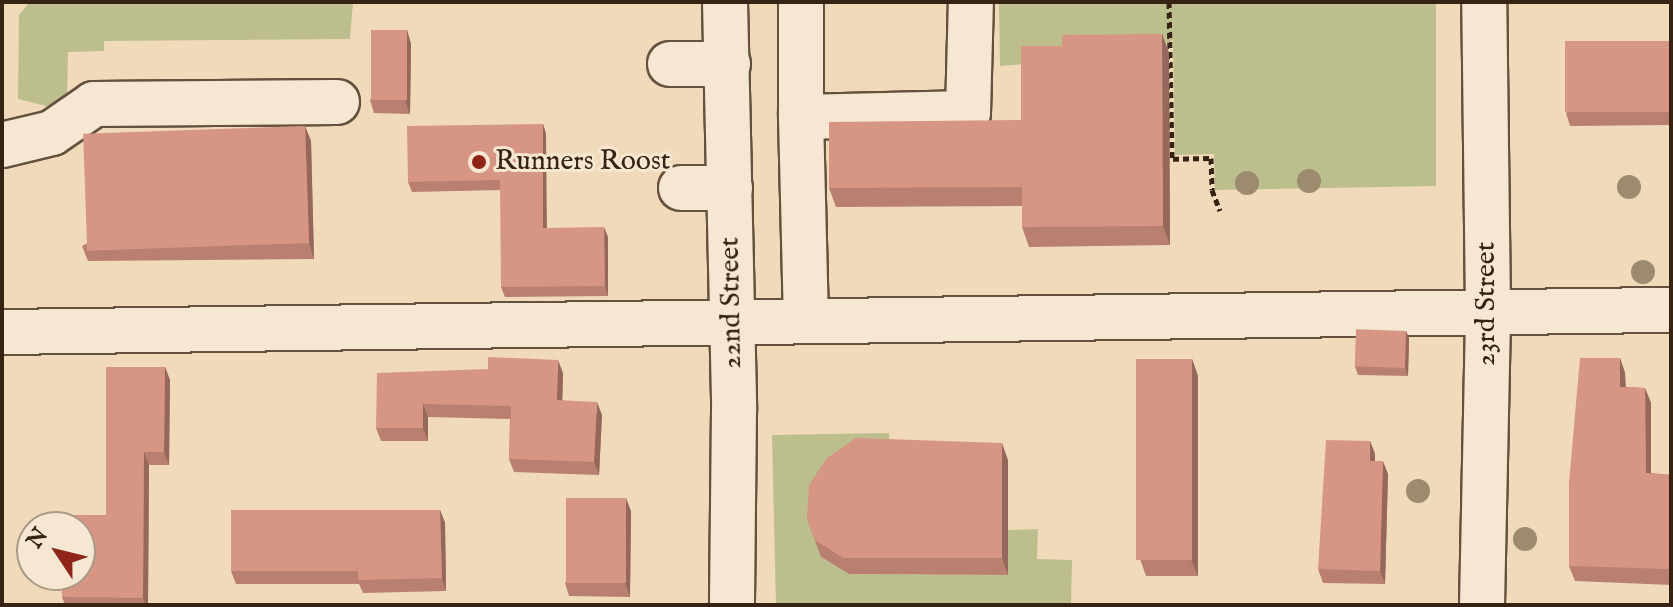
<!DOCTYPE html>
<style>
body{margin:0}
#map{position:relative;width:1673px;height:607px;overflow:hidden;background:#f0daba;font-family:"IM FELL English",serif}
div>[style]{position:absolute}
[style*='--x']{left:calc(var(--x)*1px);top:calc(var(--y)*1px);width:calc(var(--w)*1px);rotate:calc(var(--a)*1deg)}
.green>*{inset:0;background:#bcbe8d}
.path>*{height:5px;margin-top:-2.5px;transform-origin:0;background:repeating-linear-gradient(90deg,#362314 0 6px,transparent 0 10px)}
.roads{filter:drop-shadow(2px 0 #64513e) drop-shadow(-2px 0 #64513e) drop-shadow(0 2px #64513e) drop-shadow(0 -2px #64513e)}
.minor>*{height:44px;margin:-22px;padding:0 22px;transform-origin:22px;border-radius:22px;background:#f5e7d2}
.trees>*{width:24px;height:24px;margin:-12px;border-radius:50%;background:#9c8b6f}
.wall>*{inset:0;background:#b98072}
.shaded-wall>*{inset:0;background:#96685c}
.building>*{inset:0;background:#d79584;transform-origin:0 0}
.dots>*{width:22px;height:22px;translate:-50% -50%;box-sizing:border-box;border:4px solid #f5e7d2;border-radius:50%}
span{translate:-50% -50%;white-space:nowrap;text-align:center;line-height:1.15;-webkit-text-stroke:6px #f5e7d2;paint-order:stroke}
.poi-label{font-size:28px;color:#362314}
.left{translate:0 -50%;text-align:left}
.street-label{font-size:28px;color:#362314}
.frame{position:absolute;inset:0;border:4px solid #362314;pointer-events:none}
.north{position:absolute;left:16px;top:511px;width:80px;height:80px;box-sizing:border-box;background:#f5e7d2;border:2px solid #a99986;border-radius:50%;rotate:305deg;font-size:22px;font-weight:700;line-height:32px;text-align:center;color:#362314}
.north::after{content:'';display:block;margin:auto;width:28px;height:36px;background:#8f2418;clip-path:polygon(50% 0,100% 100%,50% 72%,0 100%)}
</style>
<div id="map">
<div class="green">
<i style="clip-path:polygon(30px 2px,353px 2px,350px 39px,104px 41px,104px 51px,68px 52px,67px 100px,54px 108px,18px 99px,19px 15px)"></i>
<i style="clip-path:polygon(999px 2px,1436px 2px,1436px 186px,1215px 190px,1214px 154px,1175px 155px,1173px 40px,1150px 54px,1000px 66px)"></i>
<i style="clip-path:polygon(889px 433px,890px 455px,821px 557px,849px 574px,1007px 575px,1008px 530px,1038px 529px,1037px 559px,1072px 560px,1071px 605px,776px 605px,772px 435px)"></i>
</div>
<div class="path">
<i style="--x:1169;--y:2;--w:157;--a:88.9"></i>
<i style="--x:1163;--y:159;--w:48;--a:-1.2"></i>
<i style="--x:1211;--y:158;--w:32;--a:88"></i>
<i style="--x:1212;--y:190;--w:22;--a:69"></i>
</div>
<div class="roads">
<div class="minor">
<i style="--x:725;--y:2;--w:408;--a:88.7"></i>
<i style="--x:734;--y:410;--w:195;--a:90.6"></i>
<i style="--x:801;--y:2;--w:115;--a:90"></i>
<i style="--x:801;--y:117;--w:167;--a:-1.4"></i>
<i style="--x:968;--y:113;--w:111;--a:-88.5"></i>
<i style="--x:670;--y:64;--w:58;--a:0"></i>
<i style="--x:801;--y:117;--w:202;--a:88.6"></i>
<i style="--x:2;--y:145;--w:51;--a:-13.5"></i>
<i style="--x:52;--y:133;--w:51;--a:-34.6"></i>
<i style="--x:94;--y:104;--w:243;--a:-0.5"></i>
<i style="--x:681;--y:188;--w:49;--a:0"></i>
<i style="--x:2;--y:332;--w:1669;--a:-0.76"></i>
<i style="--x:1482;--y:605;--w:296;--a:-88.8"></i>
<i style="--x:1488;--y:309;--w:307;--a:-90.7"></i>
</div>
</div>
<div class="trees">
<i style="left:1309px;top:181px"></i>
<i style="left:1247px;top:183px"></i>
<i style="left:1629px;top:187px"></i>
<i style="left:1643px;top:272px"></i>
<i style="left:1418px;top:491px"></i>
<i style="left:1525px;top:539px"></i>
</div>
<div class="wall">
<i style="clip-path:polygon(407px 30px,411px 44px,410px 114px,374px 113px,370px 100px)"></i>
<i style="clip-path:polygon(1162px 34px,1169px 53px,1170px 245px,1029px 247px,1022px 227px,1022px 206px,836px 207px,829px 188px,1021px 120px,1062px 46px)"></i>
<i style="clip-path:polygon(1671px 41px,1671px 125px,1570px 126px,1566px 113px)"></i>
<i style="clip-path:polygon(543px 124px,546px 134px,546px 228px,608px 237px,608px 296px,505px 297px,501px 287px,501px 190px,412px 192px,408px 182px)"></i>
<i style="clip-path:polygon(305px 126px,311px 141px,314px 259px,88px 261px,82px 246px)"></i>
<i style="clip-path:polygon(1406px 331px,1409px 338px,1408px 376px,1358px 375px,1355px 367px)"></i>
<i style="clip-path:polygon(1620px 358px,1625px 373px,1626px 387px,1645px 388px,1651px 403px,1651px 473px,1671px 475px,1671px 585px,1575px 581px,1569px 566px)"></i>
<i style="clip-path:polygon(1192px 359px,1198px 376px,1198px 576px,1146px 576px,1140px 559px)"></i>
<i style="clip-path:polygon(165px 367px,170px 380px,169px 465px,149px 465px,148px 605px,65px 605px,62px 597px,106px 515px)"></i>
<i style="clip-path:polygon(488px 369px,563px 373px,562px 400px,602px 415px,599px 475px,514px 472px,509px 459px,510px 419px,428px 417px,428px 441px,381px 441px,376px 428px)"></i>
<i style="clip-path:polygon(1370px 441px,1375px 454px,1375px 461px,1388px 474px,1385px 584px,1323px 583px,1318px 569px)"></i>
<i style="clip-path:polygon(1008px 460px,1008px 575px,849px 574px,821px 557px,807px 519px)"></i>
<i style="clip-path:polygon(440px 510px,445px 523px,446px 591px,363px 593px,359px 584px,236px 584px,231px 571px)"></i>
<i style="clip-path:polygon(631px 511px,630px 597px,569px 596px,565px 583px)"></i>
</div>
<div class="shaded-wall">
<i style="clip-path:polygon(407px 30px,411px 44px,410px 114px,405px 101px)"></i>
<i style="clip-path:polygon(1162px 34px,1169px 53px,1170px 245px,1163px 226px)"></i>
<i style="clip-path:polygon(543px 124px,546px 134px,547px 238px,543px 228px)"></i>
<i style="clip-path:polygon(305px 126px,311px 141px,314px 259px,309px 243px)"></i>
<i style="clip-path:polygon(604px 227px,608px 237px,608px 296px,605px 286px)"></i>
<i style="clip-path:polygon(1406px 331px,1409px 338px,1408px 376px,1405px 368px)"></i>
<i style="clip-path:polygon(1620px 358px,1625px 373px,1626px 403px,1620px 387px)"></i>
<i style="clip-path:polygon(1192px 359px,1198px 376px,1198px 576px,1191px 560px)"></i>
<i style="clip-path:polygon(558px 360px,563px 373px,562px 413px,557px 400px)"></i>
<i style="clip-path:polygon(165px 367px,170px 380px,169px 465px,164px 452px)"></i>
<i style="clip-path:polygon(1645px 388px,1651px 403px,1651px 489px,1646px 473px)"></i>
<i style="clip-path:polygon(597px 402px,602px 415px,599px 475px,594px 462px)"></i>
<i style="clip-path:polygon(423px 404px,428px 417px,428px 441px,423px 428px)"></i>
<i style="clip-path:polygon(1370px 441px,1375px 454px,1375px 474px,1370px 461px)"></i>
<i style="clip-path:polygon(1002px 443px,1008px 460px,1008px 575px,1002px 558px)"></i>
<i style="clip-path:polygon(144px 452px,149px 465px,148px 605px,146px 605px,143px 598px)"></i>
<i style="clip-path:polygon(1383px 461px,1388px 474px,1385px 584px,1380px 571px)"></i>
<i style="clip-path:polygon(626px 498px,631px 511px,630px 597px,625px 583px)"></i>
<i style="clip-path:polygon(440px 510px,445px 523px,446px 591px,442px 578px)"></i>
<i style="clip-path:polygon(1671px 550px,1671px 576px,1669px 569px,1670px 551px)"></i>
</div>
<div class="building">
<i style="left:371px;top:30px;width:36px;height:70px"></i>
<i style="clip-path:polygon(1162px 34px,1163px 226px,1022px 227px,1022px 187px,829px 188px,829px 122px,1021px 120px,1021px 46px,1062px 46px,1062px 35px)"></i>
<i style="left:1671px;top:41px;width:71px;height:106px;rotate:90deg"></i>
<i style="clip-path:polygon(543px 124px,543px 228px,604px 227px,605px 286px,501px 287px,500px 180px,408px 182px,407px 126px)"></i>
<i style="left:305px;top:126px;width:117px;height:222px;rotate:88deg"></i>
<i style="left:1406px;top:331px;width:37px;height:50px;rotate:92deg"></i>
<i style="clip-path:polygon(488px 357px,558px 360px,557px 400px,597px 402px,594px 462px,509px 459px,511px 406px,423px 404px,423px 428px,376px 428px,377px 373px,488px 369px)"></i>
<i style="clip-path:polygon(1580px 358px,1620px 358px,1620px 387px,1645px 388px,1646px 473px,1671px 475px,1671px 550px,1670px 551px,1669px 569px,1569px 566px,1569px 483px)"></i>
<i style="left:1192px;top:359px;width:201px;height:56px;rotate:90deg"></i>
<i style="clip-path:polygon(106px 367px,165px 367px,164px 452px,144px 452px,143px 598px,62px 597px,62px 575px,80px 575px,80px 527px,63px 527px,63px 515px,106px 515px)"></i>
<i style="clip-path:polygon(856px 438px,1002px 443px,1002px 558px,843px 558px,815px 540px,807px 519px,809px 485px,827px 458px)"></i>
<i style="clip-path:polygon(1326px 440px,1370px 441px,1370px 461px,1383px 461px,1380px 571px,1318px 569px)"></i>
<i style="left:566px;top:498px;width:60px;height:85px"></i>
<i style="clip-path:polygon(231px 510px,440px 510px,442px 578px,358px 580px,358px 571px,231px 571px)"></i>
</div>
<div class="dots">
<i style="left:479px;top:162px;background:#8f2418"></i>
</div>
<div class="poi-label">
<span class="left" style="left:495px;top:162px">Runners Roost</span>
</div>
<div class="street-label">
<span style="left:732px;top:303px;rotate:-91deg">22nd Street</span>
<span style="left:1487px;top:304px;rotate:-90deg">23rd Street</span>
</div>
<div class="frame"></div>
<div class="north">N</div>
</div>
